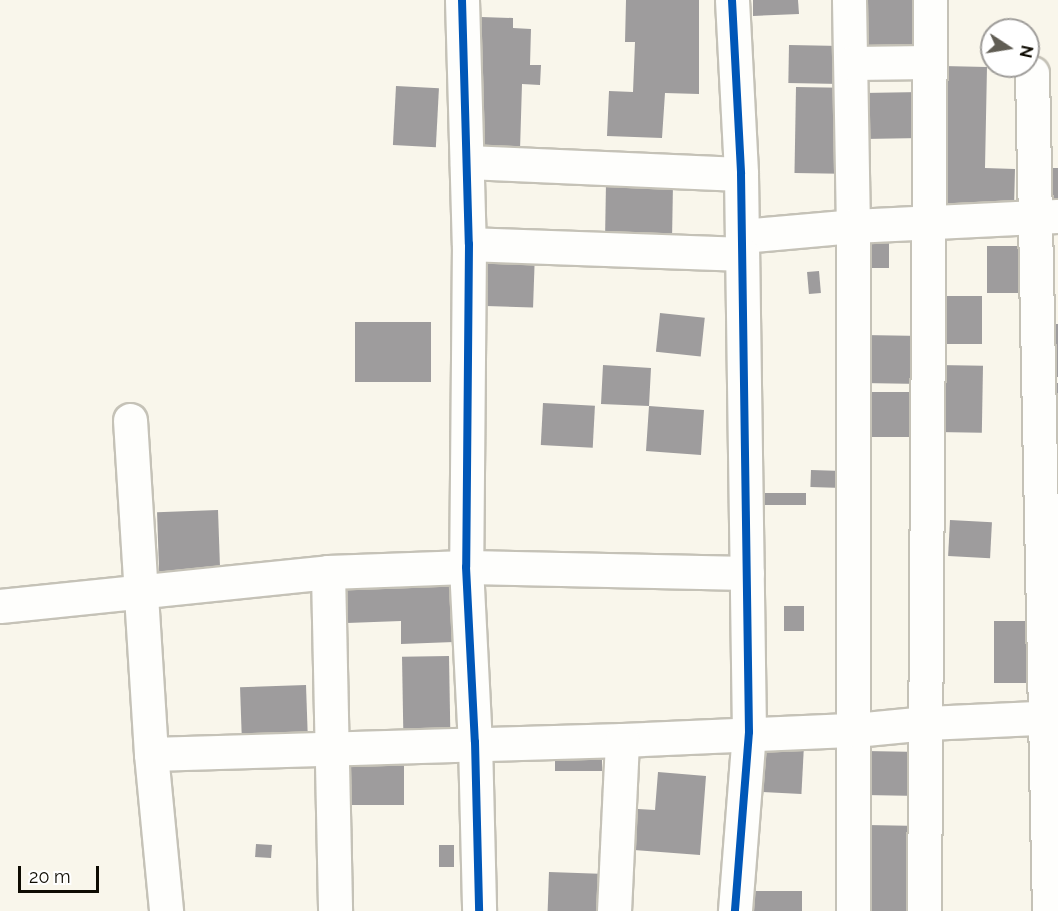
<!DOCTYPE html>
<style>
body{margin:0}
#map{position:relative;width:1058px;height:911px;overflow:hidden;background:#f9f6eb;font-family:Raleway,sans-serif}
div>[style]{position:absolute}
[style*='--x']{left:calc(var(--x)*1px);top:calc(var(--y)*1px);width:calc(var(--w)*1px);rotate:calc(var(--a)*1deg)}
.building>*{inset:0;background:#9e9c9d;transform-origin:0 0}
.roads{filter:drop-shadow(2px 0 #c5c2b7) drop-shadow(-2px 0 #c5c2b7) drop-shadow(0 2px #c5c2b7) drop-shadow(0 -2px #c5c2b7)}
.minor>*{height:33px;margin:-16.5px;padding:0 16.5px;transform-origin:16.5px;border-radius:16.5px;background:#fefefc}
.cycleway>*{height:8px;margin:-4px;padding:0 4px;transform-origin:4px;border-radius:4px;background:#0057b8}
span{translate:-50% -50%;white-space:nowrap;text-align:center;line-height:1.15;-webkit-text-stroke:6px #fff;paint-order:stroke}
.north{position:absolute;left:980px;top:18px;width:60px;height:60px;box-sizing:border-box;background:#fff;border:2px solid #9f9d9a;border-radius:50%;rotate:102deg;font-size:16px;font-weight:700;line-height:24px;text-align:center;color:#0e0b02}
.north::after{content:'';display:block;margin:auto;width:21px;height:27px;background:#605d54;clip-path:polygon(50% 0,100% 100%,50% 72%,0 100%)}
.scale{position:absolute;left:18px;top:866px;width:81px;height:27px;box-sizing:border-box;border:3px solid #0e0b02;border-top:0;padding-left:8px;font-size:18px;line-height:21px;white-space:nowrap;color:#0e0b02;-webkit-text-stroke:4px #fff;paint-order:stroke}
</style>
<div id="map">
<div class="building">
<i style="clip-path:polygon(626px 0,699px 0,699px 94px,665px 93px,662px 138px,607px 136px,609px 91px,633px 92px,635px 42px,625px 42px)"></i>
<i style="clip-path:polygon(753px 0,798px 0,799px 14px,753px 16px)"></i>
<i style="left:860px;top:0;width:58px;height:57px"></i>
<i style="clip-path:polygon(481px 17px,513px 18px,513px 28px,531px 29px,530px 65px,541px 65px,540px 85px,522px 84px,520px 150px,479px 148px)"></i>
<i style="left:789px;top:45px;width:52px;height:38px;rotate:1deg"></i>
<i style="clip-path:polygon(943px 66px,987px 67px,985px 168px,1015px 169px,1014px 208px,940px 207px)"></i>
<i style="left:396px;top:86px;width:43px;height:59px;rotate:3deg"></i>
<i style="left:796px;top:87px;width:45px;height:86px;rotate:1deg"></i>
<i style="left:921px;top:92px;width:46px;height:58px;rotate:89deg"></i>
<i style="left:1047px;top:168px;width:11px;height:35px"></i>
<i style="left:606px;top:183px;width:67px;height:54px;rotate:1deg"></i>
<i style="left:863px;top:235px;width:26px;height:33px"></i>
<i style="left:987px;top:246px;width:44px;height:47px"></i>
<i style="left:488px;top:251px;width:47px;height:55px;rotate:2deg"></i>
<i style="left:819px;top:271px;width:22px;height:12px;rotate:85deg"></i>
<i style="left:939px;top:296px;width:43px;height:48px"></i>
<i style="left:660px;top:313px;width:45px;height:39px;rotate:6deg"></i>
<i style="left:431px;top:322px;width:60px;height:76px;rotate:90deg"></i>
<i style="left:1048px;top:324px;width:10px;height:53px"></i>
<i style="left:863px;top:335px;width:60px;height:48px;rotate:1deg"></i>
<i style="clip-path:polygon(603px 365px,651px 368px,649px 406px,704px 410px,701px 455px,646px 451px,649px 406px,601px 404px)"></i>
<i style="left:938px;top:365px;width:45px;height:67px;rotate:1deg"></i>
<i style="left:1048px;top:383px;width:10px;height:46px"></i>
<i style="left:866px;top:392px;width:57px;height:45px"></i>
<i style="left:543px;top:403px;width:52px;height:42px;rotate:3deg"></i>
<i style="left:811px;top:470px;width:32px;height:17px;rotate:2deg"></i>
<i style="left:806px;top:493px;width:12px;height:41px;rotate:90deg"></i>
<i style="left:218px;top:510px;width:61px;height:61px;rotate:88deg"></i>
<i style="left:950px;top:520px;width:42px;height:36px;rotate:3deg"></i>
<i style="clip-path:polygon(346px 579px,451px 579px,454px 642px,401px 644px,401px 621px,347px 623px)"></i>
<i style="left:784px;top:606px;width:20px;height:25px"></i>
<i style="left:994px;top:621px;width:40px;height:62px"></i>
<i style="left:449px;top:656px;width:74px;height:47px;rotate:89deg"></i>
<i style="left:306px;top:685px;width:49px;height:66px;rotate:88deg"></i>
<i style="left:765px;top:744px;width:39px;height:48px;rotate:3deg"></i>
<i style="left:866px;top:751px;width:54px;height:44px;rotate:1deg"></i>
<i style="left:555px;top:752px;width:47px;height:19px"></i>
<i style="left:351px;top:758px;width:53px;height:47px"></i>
<i style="clip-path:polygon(658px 772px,706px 776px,700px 855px,634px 850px,638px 809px,655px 810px)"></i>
<i style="left:867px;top:825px;width:53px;height:86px;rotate:1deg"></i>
<i style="left:256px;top:844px;width:16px;height:13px;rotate:4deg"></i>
<i style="left:454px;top:845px;width:22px;height:15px;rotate:90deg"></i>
<i style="left:549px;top:872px;width:50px;height:39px;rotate:2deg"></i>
<i style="left:753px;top:891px;width:49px;height:20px"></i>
</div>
<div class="roads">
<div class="minor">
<i style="--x:462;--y:0;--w:244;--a:88.4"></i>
<i style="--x:469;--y:244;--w:323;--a:90.5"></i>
<i style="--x:466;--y:567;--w:175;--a:87.1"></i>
<i style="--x:475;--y:742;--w:169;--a:88.6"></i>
<i style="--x:732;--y:0;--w:174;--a:87"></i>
<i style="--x:741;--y:174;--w:558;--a:89.18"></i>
<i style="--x:749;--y:732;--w:180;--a:94.5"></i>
<i style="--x:849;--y:0;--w:226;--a:89"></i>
<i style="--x:853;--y:226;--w:685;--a:90"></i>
<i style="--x:851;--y:63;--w:79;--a:-0.7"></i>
<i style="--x:1032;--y:73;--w:838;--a:88.84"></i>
<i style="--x:467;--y:162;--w:274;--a:2.5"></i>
<i style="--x:742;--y:236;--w:111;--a:-5.1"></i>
<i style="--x:853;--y:226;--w:204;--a:-2.8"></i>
<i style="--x:469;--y:244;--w:273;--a:2.1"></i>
<i style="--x:130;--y:420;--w:335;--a:86.4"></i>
<i style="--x:151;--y:754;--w:158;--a:84.5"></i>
<i style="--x:328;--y:572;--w:339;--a:88.8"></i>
<i style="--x:0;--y:606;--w:330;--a:-5.9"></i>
<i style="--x:328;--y:572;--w:138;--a:-2.1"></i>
<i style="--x:466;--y:567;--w:281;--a:1.2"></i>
<i style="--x:151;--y:754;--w:471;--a:-1.7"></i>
<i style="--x:622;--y:740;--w:233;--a:-2.5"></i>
<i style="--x:855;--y:730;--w:72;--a:-5.6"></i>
<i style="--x:927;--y:723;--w:131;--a:-2.6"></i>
<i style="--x:614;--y:911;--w:171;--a:-87.3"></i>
<i style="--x:924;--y:911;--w:911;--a:-89.62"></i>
</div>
</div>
<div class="cycleway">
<i style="--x:462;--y:0;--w:244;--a:88.4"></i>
<i style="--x:469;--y:244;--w:323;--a:90.5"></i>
<i style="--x:466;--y:567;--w:175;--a:87.1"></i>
<i style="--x:475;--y:742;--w:169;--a:88.6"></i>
<i style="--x:732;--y:0;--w:174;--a:87"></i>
<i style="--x:741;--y:174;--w:558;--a:89.18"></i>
<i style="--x:749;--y:732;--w:180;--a:94.5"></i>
</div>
<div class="north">N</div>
<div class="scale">20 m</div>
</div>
